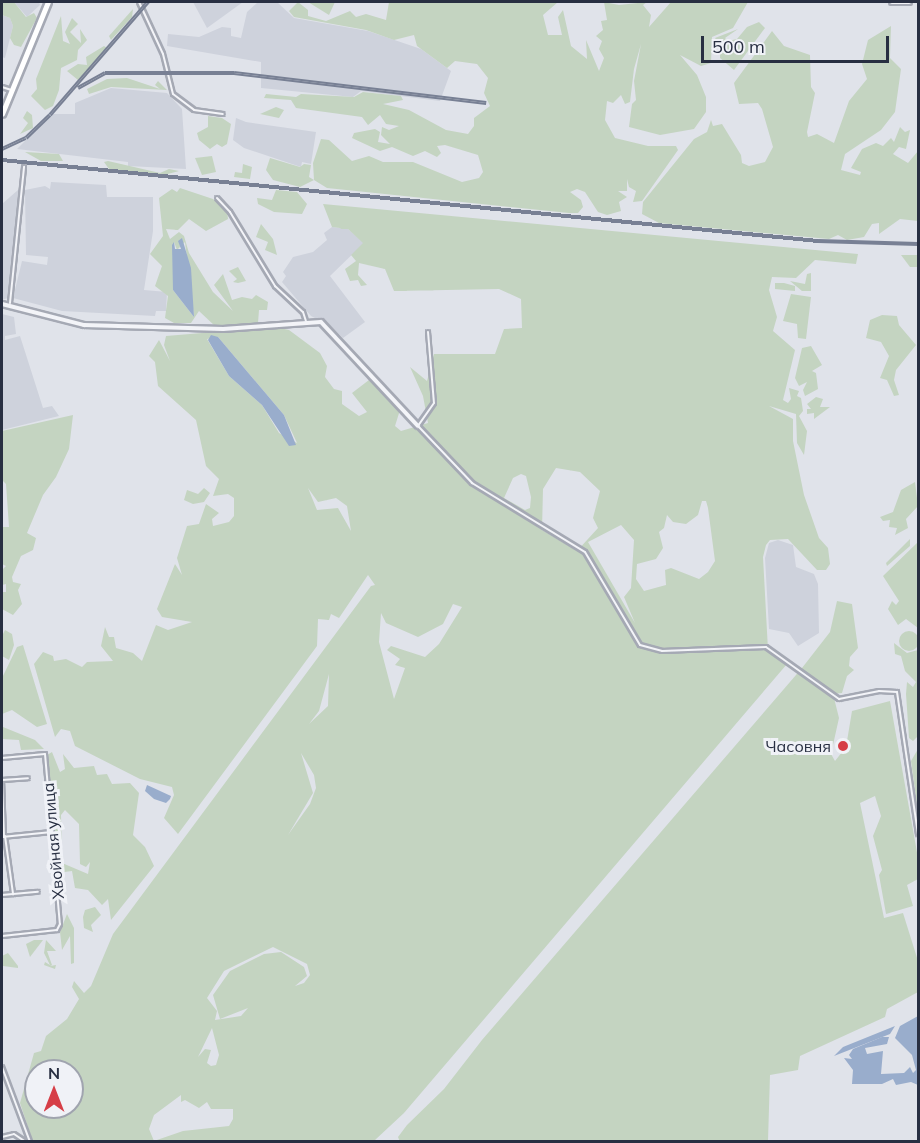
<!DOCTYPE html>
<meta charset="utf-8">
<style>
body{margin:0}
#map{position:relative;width:920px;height:1143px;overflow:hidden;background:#e0e3ea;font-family:Mulish,sans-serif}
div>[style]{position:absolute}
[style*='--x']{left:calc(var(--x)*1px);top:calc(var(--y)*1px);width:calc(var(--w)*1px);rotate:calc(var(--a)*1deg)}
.built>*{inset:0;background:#ced2dc}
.green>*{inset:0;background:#c4d4c1}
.round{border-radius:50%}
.water>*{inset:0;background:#99adcc}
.roads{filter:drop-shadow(2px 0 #a5a9b4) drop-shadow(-2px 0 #a5a9b4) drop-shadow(0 2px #a5a9b4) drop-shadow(0 -2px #a5a9b4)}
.minor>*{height:2px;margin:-1px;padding:0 1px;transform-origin:1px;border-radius:1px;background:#f3f4f8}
.tertiary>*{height:4px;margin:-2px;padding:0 2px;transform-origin:2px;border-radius:2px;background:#f3f4f8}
.secondary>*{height:4.5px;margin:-2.25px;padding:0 2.25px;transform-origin:2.25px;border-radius:2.25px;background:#fff}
.rail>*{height:4px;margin-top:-2px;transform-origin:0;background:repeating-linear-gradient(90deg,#f0f2f7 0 4.5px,#788094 0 9px);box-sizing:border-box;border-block:2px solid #788094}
.dots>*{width:16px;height:16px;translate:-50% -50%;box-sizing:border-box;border:3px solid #f0f2f7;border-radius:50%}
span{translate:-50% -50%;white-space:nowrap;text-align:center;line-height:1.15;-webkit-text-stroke:6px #f0f2f7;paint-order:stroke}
.poi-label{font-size:16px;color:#282f42}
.right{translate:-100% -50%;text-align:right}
.street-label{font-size:16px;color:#282f42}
.frame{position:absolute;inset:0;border:3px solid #282f42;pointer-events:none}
.north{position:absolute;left:24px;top:1059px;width:60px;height:60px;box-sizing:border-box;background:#f0f2f7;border:2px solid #a0a4af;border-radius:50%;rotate:0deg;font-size:16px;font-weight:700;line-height:24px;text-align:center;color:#282f42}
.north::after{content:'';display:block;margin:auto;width:21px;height:27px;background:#d63e47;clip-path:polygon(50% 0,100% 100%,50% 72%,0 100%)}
.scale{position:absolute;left:701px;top:36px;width:188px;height:27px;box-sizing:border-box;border:3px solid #282f42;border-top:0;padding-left:8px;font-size:18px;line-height:21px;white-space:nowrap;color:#282f42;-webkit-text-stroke:4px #f0f2f7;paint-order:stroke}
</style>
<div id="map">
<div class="built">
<i style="clip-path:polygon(14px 2px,39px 2px,40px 5px,27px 17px)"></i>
<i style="clip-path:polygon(193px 2px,243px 2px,207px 28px)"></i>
<i style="clip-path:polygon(258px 2px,277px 2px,294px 18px,368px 31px,421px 49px,451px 71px,440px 101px,361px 91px,353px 97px,261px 88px,261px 62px,167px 46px,168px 34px,199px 37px,222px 27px,231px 28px,231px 36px,241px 38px,247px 12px)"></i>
<i style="clip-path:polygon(2px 15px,10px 18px,13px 26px,5px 58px,2px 57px)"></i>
<i style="clip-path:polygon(111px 88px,167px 93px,182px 109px,186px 169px,128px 166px,128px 162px,17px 149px,52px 114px,75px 114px,75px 103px)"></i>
<i style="clip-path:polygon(236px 118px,246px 122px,316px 132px,311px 164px,302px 162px,301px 167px,244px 148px,233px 140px)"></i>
<i style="clip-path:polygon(51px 182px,106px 185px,107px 197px,153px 197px,153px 231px,144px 290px,167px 292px,166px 311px,156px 311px,155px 316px,62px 311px,13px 298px,22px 261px,47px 265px,48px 257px,26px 255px,25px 190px,45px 186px,50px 189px)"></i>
<i style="clip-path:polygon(18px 190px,22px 191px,19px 222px,8px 298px,2px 300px,2px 204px)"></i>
<i style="clip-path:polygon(332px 227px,348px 229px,364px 243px,330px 276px,365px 322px,343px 338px,331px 326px,311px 316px,282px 282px,286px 276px,283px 272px,293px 257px,313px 252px,327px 240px,324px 233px)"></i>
<i style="clip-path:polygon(2px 314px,14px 317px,16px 334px,5px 336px,5px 340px,20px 336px,43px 408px,52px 406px,59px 416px,2px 430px)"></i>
<i style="clip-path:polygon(778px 540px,793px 545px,796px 567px,814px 574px,818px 584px,819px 633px,798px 646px,789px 633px,769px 629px,765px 558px,769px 543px)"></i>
</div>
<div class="green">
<i style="clip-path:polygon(2px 2px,14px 2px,26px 17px,34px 13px,37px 18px,21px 47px,14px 45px,10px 38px,13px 26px,10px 18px,2px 15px)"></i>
<i style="clip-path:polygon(298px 2px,308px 10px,308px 16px,326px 21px,350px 11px,356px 17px,366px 14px,386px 20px,389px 2px,558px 2px,543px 15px,548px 35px,562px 35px,558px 17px,563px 10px,571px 46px,587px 59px,586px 40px,599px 71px,604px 58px,599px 49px,602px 41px,596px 36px,603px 30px,601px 21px,607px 20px,604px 2px,619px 5px,647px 2px,643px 5px,651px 15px,649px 27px,671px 2px,748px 2px,733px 28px,712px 37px,711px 63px,701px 66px,680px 55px,697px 75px,706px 97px,706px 112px,694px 129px,660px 135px,629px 127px,632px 104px,636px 100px,634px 81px,641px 44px,634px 69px,630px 102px,625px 104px,621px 95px,613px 103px,607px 101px,605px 120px,615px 138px,648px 146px,676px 146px,678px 150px,642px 201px,633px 202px,636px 191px,629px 187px,627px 179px,627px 191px,618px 191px,627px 197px,619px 202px,621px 211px,607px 215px,598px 212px,585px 192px,577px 189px,570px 192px,581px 200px,583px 207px,578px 213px,569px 213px,327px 188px,314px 180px,300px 187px,273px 180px,266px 170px,270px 158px,300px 167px,304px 164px,311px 165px,309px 177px,314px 180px,313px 163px,321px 139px,329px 140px,352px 161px,369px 156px,383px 162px,413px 162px,462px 182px,479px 178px,483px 172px,478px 155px,445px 145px,437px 146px,441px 153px,437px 157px,425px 151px,413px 156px,392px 147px,380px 151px,352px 138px,354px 133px,375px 129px,380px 132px,378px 142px,390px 144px,381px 135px,382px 127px,389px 130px,399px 126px,386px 124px,380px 115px,368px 125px,362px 117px,296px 108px,291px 100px,264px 98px,266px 94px,296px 97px,301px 94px,354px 97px,363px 92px,401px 96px,403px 100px,383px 104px,409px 110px,446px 130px,468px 134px,474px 126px,474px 118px,490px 106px,484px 93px,488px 78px,477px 64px,455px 61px,447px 68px,417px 46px,414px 35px,394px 40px,366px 30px,294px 17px,289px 11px)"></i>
<i style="clip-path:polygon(308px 2px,335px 2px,329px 15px)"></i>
<i style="clip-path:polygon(133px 9px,132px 17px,111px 40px,109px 36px)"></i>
<i style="clip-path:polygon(61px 16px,63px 41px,70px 44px,65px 32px,72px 18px,78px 24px,70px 32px,81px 43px,80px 29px,87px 40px,78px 50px,77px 60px,61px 68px,59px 90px,53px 106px,45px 110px,31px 96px,37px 89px,36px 79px)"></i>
<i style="clip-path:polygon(759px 22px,765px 28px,734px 70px,720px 58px,720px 45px,715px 38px,738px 29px,725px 38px,728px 41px,737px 39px,747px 27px)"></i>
<i style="clip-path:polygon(891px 26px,890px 58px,901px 69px,895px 112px,881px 130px,845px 154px,841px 170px,860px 175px,861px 172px,851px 168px,862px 149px,876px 143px,883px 146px,891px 138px,894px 142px,900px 127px,905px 132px,910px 130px,906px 149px,899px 147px,893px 154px,908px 163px,918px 151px,918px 221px,900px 219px,879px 234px,879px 223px,872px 224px,864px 237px,847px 240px,838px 235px,829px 239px,659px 223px,642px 214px,643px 202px,694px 139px,707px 132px,711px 120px,713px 126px,722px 124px,741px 155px,742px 163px,749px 166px,765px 162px,773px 147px,762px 109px,758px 103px,739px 104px,734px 83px,772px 31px,784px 46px,810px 55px,811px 87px,815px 93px,807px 132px,808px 137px,817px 134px,834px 143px,849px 101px,867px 79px,862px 64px,868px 40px)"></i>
<i style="clip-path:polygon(104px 46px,107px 48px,78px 80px,67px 71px,78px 64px,87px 65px,86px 57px)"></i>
<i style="clip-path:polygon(127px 78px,160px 89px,155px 85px,158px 81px,167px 90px,111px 87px,89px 94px,87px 89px,107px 79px)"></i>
<i style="clip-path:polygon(276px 107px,284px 110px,279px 118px,260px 114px)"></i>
<i style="clip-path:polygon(27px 111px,32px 115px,33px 128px,20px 134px,28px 123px,23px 118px)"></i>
<i style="clip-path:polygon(208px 116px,222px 118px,231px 124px,227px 144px,222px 147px,217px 144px,210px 149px,199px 140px,197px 133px,208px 127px)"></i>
<i style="clip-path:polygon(25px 152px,59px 154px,63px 161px,41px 161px)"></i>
<i style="clip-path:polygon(212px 156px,216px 172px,202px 175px,195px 158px)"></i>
<i style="clip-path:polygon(108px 161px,160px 173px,169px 169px,179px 171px,164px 175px,109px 169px,104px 162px)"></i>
<i style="clip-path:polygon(243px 164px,252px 167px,250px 179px,234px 177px,235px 172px,242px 173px)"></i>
<i style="clip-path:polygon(evenodd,180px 188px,213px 199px,227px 210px,228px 219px,206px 231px,189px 219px,178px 230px,166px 229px,170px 239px,179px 232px,184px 236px,189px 253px,213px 292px,233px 311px,214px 285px,223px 274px,232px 300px,242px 297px,252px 299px,256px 295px,268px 302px,267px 310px,259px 310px,258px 323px,216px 327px,199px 311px,191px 323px,174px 323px,165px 318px,168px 296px,155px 286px,162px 266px,150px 254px,163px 236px,159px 198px,172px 189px,177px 192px,180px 188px,174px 242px,177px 250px,185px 242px,194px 317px,173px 290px,174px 242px)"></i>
<i style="clip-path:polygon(276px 190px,297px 192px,307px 204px,302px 214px,274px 212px,258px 204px,257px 198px,272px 200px)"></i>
<i style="clip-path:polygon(evenodd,323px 204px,858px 254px,856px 264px,815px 260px,796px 278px,772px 277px,769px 290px,777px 317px,773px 331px,795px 350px,783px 400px,788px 403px,791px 399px,789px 388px,799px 391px,797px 396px,801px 398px,803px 411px,799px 416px,807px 431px,804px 455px,797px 443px,796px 414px,769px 406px,793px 419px,793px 441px,804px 495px,819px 538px,828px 548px,830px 564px,826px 570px,817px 570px,788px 539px,770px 540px,766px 545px,763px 557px,768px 650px,787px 664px,404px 1113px,375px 1140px,33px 1142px,20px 1103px,34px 1053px,41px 1051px,46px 1036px,67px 1019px,79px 999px,72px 987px,74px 981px,84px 993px,91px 986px,113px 934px,371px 586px,375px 585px,368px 575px,339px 618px,331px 614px,329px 620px,318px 619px,317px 646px,178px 834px,164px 818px,174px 795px,172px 787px,140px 779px,75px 746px,70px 731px,61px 729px,55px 737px,34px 664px,43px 652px,53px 656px,54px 661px,66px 659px,82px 667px,87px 662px,113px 661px,101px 646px,105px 627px,109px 637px,114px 637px,116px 648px,133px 653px,142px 661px,156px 625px,168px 630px,192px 622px,162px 617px,157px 609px,175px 564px,182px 575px,177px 558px,187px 526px,199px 524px,206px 504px,219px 513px,212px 519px,213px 526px,229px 522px,234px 516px,234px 498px,228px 494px,213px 496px,219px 479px,206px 466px,196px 420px,158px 386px,155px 362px,149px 356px,159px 340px,170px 361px,164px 345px,166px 336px,275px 327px,289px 330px,320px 353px,327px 366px,325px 377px,334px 389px,342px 391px,342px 404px,359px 416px,367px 412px,352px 393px,369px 380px,400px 410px,395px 426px,401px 431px,428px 423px,423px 396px,410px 367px,427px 381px,434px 354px,495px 354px,504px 329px,522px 328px,521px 299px,499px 289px,394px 291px,385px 269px,359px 263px,358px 275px,367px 285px,361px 286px,358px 280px,350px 281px,345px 269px,356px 261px,351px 255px,363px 243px,348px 229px,332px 227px,323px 204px,218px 337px,284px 415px,297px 443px,279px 433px,262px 405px,229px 376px,207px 339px,218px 337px,323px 204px,556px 468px,580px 472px,600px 491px,593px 518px,598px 528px,577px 551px,542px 530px,543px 489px,556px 468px,323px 204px,521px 474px,526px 476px,531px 497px,530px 508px,525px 510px,504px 498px,513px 478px,521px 474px,323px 204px,308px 488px,318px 502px,336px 498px,347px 506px,351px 531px,338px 508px,317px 510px,308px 488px,323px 204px,702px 501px,706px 501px,708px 508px,715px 561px,708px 572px,699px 579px,671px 568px,665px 570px,666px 585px,644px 591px,636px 579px,637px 564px,656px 559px,663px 548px,659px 532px,664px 528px,667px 515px,673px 522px,686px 524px,698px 515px,702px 501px,323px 204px,621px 525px,634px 540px,631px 588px,624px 597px,635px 623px,588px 542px,621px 525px,323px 204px,453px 604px,462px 607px,439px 644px,425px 657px,391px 646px,387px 650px,400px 659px,395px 665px,405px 668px,394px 699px,379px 642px,381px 613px,386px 623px,418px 637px,443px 624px,453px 604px,323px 204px,329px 674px,328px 706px,309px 724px,319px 711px,329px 674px,323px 204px,301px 753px,314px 775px,316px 788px,310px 804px,288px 835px,313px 793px,301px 753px,323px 204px,273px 947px,307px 964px,310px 975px,304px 983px,295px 986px,307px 976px,304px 967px,281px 952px,264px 954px,230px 971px,213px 995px,220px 1019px,248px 1008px,241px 1016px,215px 1020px,217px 1011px,207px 998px,224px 971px,273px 947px,323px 204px,212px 1028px,219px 1055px,216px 1065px,211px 1066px,207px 1063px,211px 1050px,205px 1049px,198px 1057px,212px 1028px,323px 204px,36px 1071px,72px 1071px,72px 1107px,36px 1107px,36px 1071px,323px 204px,181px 1095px,181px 1102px,185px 1100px,199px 1108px,207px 1102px,211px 1109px,233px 1109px,233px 1119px,229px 1126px,183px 1131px,154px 1141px,149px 1129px,154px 1115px,181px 1095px)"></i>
<i style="clip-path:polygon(261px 224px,273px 239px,277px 255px,265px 250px,268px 242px,256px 237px)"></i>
<i style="clip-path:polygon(901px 255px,918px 255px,918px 267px,910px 267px)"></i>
<i style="clip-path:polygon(238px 267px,246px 281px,238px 283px,233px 282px,237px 279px,229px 271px)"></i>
<i style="clip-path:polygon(811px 273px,811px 291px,802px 291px,790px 281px,805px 284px,807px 274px)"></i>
<i style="clip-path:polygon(784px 283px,795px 286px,795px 291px,775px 289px,775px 283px)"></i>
<i style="clip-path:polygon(791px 294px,811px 297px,806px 339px,798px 338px,797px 324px,783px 321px)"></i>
<i style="clip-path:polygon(882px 315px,897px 316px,899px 325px,916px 345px,896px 370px,894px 380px,899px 395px,894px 396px,887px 380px,880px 378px,889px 356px,881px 342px,866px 338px,870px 320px)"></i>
<i style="clip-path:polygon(811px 346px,822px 365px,812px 371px,816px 373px,818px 389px,805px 396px,803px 390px,807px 382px,799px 386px,795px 378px,802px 348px)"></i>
<i style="clip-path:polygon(816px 397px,823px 399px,820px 407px,830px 407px,814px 419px,814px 413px,807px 414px,807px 409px,811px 409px,807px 404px)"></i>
<i style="clip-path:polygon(73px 415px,69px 449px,56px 477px,43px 495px,27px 533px,36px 538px,33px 550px,21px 556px,12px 577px,13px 582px,21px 584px,18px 590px,22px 604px,13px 615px,2px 609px,2px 592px,6px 592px,6px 584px,2px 585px,2px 570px,6px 566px,2px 564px,2px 527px,9px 527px,6px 484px,2px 480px,2px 431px)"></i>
<i style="clip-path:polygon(915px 482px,918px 506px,906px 519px,908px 528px,895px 535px,897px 528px,889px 527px,890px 520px,883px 521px,880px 517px,893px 512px,901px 490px)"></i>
<i style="clip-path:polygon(204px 488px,210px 493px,204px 502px,193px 504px,184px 500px,187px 490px,198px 494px)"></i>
<i style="clip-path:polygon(910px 539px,910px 546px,887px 566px,886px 563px)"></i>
<i style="clip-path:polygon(918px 542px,918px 628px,906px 619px,898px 625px,888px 609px,892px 601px,896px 605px,899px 601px,883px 576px)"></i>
<i style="clip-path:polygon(837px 601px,852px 604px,858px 648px,850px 657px,849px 666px,854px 670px,847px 676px,842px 693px,833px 694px,839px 718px,831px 754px,835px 761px,846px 747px,852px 711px,890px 701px,918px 858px,918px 879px,907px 885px,913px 906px,886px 914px,879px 875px,882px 870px,873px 836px,881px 816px,875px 796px,860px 803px,884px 918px,903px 913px,918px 961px,918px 992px,887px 1009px,885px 1017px,800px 1056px,798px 1070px,770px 1075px,768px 1141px,400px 1142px,398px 1137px,407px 1125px,444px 1089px,482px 1040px,802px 668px,830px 632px)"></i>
<i style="clip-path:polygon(5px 630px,12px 634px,14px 645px,9px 660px,2px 656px,2px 636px)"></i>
<i class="round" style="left:899px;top:631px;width:20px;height:20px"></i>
<i style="clip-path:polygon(894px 643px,907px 653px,918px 650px,918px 736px,913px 741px,909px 738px,906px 694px,907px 682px,913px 687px,916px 682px,905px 671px,901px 656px,895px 654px)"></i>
<i style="clip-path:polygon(23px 645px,47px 724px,37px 727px,12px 710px,2px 714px,2px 678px,17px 647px)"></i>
<i style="clip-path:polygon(3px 727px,35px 740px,44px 749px,21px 750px,19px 740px,2px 739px)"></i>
<i style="clip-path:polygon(918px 749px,918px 813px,911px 761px)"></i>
<i style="clip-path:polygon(evenodd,52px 752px,60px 772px,65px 769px,63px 754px,74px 768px,94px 766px,97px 775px,107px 774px,112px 784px,130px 783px,139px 793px,133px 835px,145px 847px,154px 866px,111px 920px,108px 899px,102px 905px,88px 890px,75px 888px,72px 871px,57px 873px,47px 755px,52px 752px,65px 810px,79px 824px,80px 864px,86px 867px,90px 862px,88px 874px,62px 863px,61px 815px,65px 810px)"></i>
<i style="clip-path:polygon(95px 907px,101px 915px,91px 925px,93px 932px,84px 928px,83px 917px,85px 910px)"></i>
<i style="clip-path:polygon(67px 914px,74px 928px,74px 963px,71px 964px,70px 936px,62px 950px,60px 932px)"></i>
<i style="clip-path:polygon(34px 940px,43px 940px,30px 957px,26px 944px)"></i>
<i style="clip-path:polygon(46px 940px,56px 951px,47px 951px,52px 965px,50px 966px,56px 965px,55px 969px,44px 965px,45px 962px,50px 965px,44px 953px)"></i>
<i style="clip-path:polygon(8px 953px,18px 966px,18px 968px,3px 966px,2px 956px)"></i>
</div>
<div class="water">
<i style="clip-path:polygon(182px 238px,191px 268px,194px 317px,173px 290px,172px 245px,174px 242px,175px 249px,181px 249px,178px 241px)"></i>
<i style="clip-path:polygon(211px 335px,218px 337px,284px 415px,296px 445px,289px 446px,262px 405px,229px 376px,208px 340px)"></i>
<i style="clip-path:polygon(147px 785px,171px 796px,170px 799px,166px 803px,154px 799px,145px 791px)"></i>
<i style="clip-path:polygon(918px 1016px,918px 1085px,911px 1082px,896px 1085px,893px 1079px,882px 1084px,852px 1084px,853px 1070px,844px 1058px,852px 1059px,849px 1055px,853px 1049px,882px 1037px,889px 1037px,887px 1044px,865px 1048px,867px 1054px,883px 1051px,881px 1074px,904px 1073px,910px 1067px,913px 1073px,916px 1070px,912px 1055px,895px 1038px,900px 1026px)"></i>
<i style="clip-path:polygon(895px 1026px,890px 1034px,834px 1056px,843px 1047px)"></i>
</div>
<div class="roads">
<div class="minor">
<i style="--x:139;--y:2;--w:57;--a:65.2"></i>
<i style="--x:163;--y:54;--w:41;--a:76"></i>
<i style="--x:173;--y:94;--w:26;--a:37"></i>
<i style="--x:194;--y:110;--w:29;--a:8"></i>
<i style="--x:2;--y:87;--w:9;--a:18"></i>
<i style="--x:217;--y:198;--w:19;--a:47"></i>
<i style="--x:230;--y:212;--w:87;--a:58.7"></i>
<i style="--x:275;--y:286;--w:38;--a:43"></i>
<i style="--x:303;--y:312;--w:9;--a:72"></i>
<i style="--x:10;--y:303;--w:137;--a:-84.1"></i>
<i style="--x:428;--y:332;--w:71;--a:85.2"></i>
<i style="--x:434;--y:403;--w:28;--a:125"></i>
<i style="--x:418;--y:426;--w:79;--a:46.5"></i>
<i style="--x:472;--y:483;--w:132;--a:31.4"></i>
<i style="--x:585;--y:552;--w:108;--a:59.4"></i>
<i style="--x:640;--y:645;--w:23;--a:15"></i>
<i style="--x:662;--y:651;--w:104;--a:-2.2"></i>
<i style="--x:766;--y:647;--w:90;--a:35.5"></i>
<i style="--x:839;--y:699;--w:41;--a:-11.3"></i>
<i style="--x:879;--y:691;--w:18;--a:3"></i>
<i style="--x:897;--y:692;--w:144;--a:81.6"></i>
<i style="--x:2;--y:758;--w:43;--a:-5.3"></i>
<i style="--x:45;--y:754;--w:171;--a:85"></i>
<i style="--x:60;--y:924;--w:7;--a:117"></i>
<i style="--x:57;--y:930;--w:55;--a:173.8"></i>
<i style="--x:2;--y:780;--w:57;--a:88"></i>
<i style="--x:2;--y:780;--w:26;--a:-4"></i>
<i style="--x:5;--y:836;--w:59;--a:82.1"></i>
<i style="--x:2;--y:837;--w:50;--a:-5.7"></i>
<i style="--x:2;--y:895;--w:36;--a:-5"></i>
<i style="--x:2;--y:1067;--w:80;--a:69.5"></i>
<i style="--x:2;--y:1137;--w:12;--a:-14"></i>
<i style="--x:14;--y:1134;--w:14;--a:34"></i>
</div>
<div class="tertiary">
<i style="--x:892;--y:2;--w:17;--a:0"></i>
<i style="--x:2;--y:304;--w:85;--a:14.4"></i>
<i style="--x:84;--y:325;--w:139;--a:1.6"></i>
<i style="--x:223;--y:329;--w:98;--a:-4.1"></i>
<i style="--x:321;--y:322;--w:142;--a:47"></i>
</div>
<div class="secondary">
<i style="--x:2;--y:114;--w:121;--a:-67.7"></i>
</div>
</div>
<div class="rail">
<i style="--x:78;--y:88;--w:31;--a:-29"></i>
<i style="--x:105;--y:73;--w:129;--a:0"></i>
<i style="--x:234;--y:73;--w:254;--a:6.8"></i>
<i style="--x:2;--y:149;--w:26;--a:-25"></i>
<i style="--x:26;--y:138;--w:33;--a:-44"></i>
<i style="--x:50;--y:115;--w:150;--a:-49.1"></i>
<i style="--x:2;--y:160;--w:820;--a:5.67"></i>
<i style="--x:818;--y:241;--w:100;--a:1.7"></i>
</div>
<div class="dots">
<i style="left:843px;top:746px;background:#d63e47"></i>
</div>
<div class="poi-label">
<span class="right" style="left:831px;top:746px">Часовня</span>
</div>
<div class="street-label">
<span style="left:53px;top:841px;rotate:-95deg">Хвойная улица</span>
</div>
<div class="frame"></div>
<div class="north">N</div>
<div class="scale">500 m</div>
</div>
